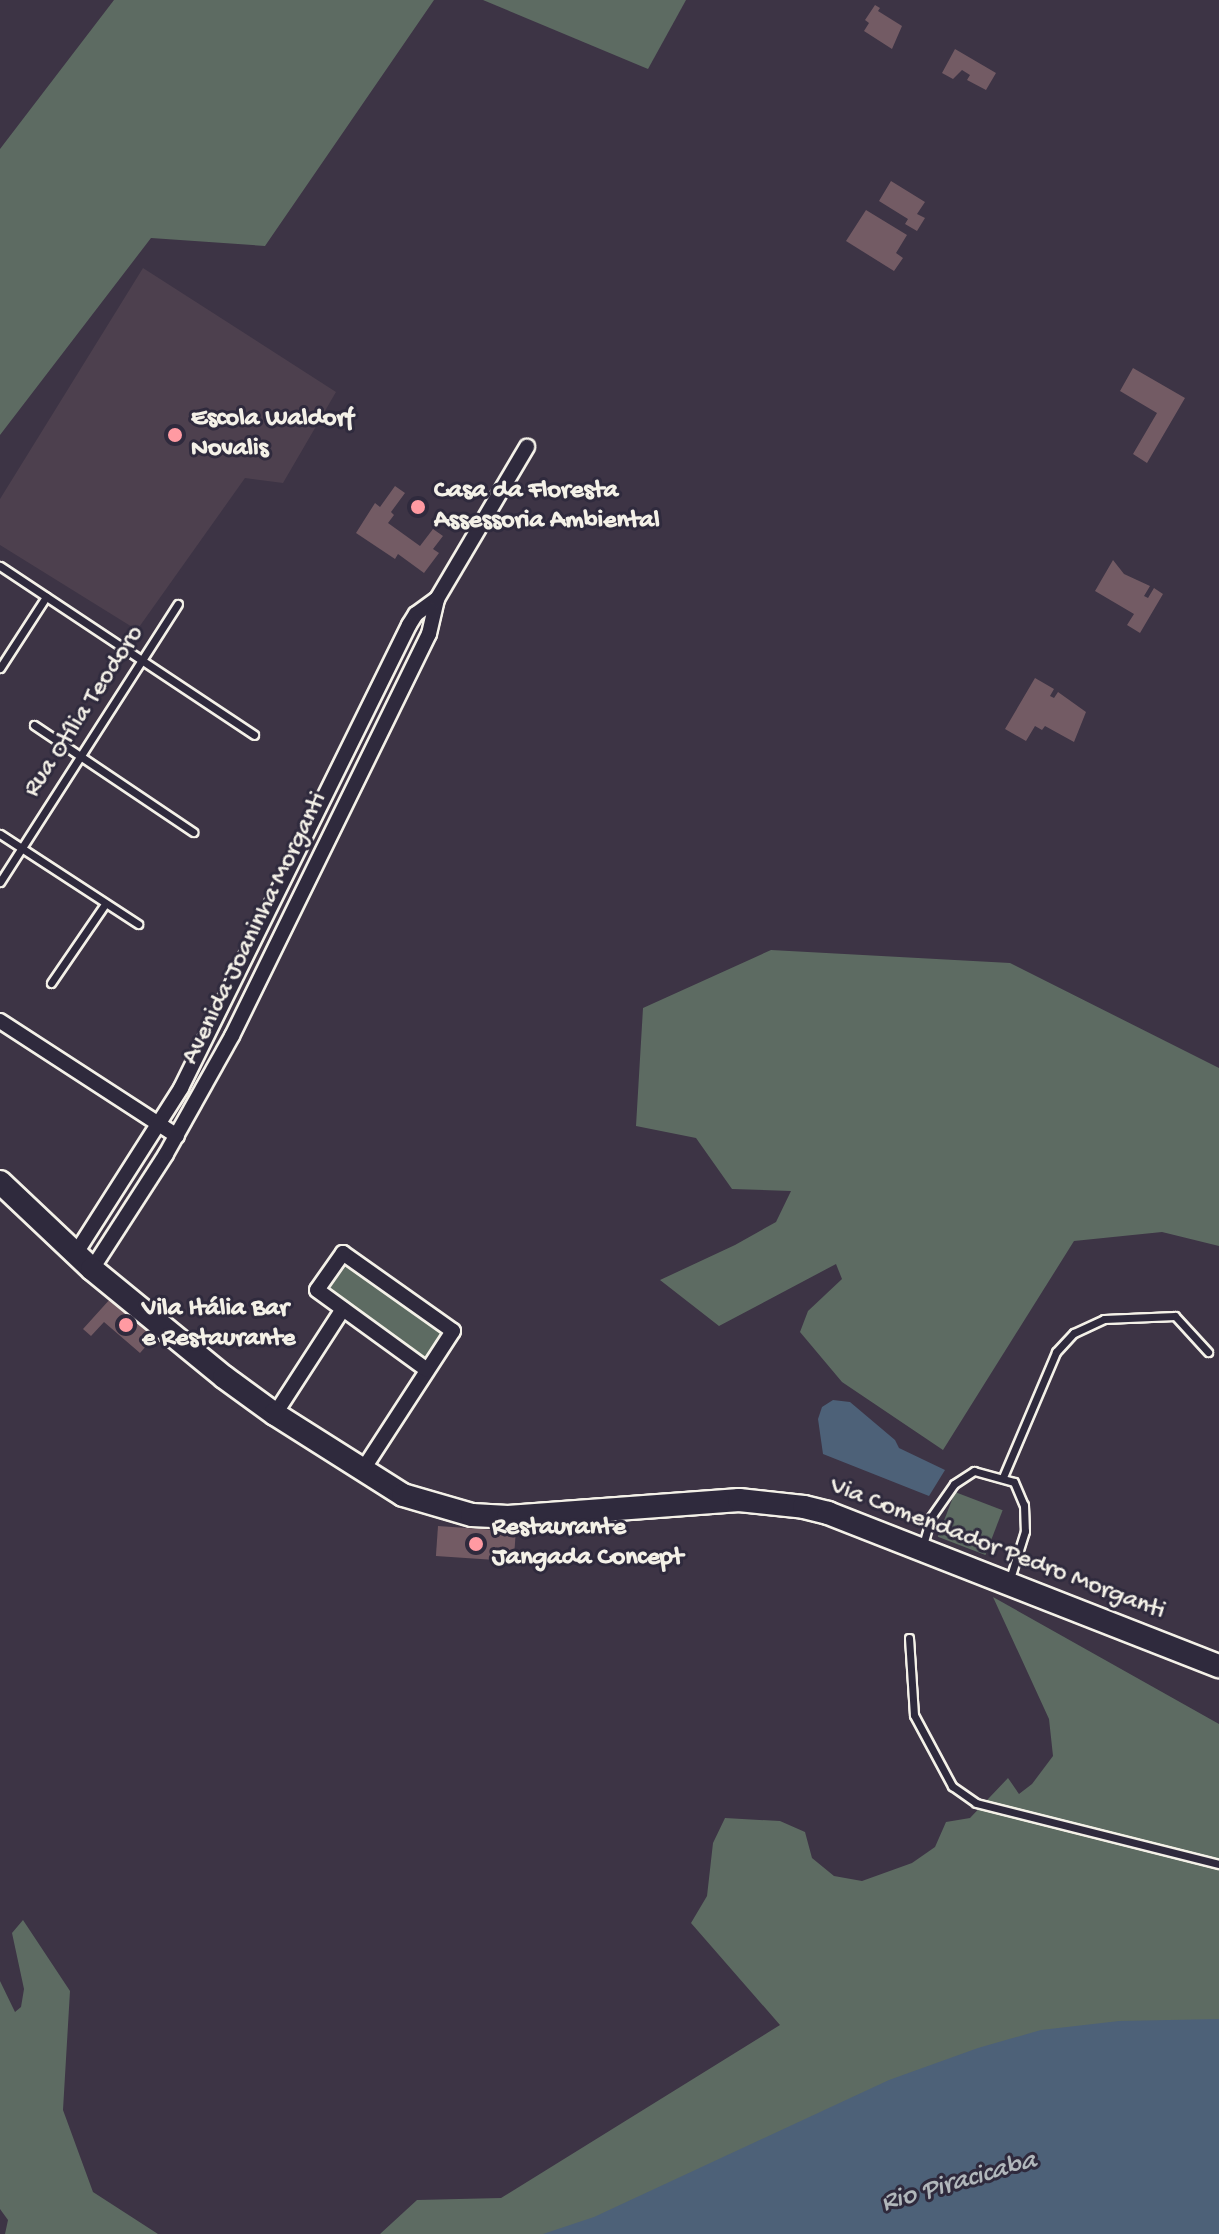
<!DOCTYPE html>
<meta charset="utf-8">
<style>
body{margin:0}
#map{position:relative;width:1219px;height:2234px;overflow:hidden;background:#3d3445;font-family:"Gochi Hand",sans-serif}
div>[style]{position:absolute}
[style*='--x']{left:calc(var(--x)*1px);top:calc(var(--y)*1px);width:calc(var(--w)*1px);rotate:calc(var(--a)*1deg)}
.built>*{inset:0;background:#4d404e}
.green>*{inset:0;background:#5d6b62;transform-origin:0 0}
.water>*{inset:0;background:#4d6178}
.building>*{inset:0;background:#735b64;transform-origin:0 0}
.roads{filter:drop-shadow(2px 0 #f4f1e8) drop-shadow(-2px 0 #f4f1e8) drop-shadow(0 2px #f4f1e8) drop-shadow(0 -2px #f4f1e8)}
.lane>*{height:7px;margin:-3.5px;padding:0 3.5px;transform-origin:3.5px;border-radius:3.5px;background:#2f2a3d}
.street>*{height:14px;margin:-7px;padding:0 7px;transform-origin:7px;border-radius:7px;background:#2f2a3d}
.secondary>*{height:22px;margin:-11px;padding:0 11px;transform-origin:11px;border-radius:11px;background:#2f2a3d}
.dots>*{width:22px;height:22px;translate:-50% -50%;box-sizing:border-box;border:4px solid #2f2a3d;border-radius:50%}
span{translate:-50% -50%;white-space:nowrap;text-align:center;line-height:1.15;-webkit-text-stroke:6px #2f2a3d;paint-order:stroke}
.poi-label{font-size:26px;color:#f4f1e8;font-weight:700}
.left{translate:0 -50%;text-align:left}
.street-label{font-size:26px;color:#f4f1e8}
.water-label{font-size:28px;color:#b1b7bb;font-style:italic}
</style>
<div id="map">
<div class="built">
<i style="clip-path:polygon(143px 268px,336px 392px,283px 483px,245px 478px,137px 630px,0 545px,0 499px)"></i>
</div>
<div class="green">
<i style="clip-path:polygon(114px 0,434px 0,265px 246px,151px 238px,0 435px,0 149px)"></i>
<i style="clip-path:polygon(483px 0,686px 0,648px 69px)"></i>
<i style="clip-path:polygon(771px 950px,1010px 963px,1219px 1068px,1219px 1246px,1162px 1232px,1074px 1241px,943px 1450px,842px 1382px,800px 1332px,808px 1311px,842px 1279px,836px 1264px,719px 1326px,660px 1280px,735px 1245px,776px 1222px,791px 1191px,732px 1189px,696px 1138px,636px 1126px,643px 1008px)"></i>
<i style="left:348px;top:1263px;width:120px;height:34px;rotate:36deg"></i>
<i style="left:955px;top:1492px;width:51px;height:48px;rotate:21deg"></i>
<i style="clip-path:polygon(993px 1597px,1219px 1724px,1219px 2027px,569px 2234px,380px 2234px,417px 2200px,501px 2198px,780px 2025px,691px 1923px,707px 1896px,713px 1843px,725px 1818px,780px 1821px,805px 1832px,812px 1858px,834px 1876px,862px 1881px,912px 1863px,935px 1847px,946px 1822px,970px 1818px,1008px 1778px,1019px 1794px,1032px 1784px,1053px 1756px,1049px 1719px)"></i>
<i style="clip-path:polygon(23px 1920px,70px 1991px,63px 2110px,93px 2192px,158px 2234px,5px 2234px,8px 2220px,0 2209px,0 1981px,15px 2012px,21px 2007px,24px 1989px,12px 1933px)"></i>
</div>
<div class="water">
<i style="clip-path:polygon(833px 1400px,850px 1402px,895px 1440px,899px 1448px,945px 1470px,929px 1496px,823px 1454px,818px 1419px,822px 1407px)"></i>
<i style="clip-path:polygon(1219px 2019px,1219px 2234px,543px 2234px,594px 2217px,889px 2080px,978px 2048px,1041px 2030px,1119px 2021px)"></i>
</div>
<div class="building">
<i style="clip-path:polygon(875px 5px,880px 8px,878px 11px,902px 26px,892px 49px,864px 31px,869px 23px,865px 20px)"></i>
<i style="clip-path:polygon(955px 49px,996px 73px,986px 90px,967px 80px,970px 75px,962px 70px,953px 79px,942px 73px)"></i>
<i style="clip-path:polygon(891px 181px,925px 202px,917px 214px,925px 218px,917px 231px,905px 224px,908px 219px,879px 201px)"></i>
<i style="clip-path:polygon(866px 210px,907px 235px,896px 253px,903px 258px,894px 271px,846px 241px)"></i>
<i style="clip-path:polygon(1133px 368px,1185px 398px,1147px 463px,1133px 454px,1157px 413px,1120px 391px)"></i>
<i style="clip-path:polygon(395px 486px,405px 493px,391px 512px,394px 515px,388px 523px,420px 546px,433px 529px,443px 536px,433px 549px,439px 553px,424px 573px,398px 554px,395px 559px,356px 533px,375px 503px,380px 507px)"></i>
<i style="clip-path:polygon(1113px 560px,1124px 574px,1150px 586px,1144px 596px,1148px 598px,1154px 588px,1163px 594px,1140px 633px,1127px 625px,1134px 614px,1095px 591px)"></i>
<i style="clip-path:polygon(1035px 678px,1054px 689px,1050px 696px,1054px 698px,1058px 692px,1086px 712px,1074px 742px,1045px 726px,1042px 730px,1035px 726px,1026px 741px,1005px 729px)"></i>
<i style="clip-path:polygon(111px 1298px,155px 1336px,140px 1353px,104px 1322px,91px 1336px,83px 1329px)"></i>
<i style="left:438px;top:1526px;width:78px;height:30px;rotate:4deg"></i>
</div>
<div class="roads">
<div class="lane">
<i style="--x:0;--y:566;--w:305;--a:33.6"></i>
<i style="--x:0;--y:668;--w:85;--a:-57.1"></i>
<i style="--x:34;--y:725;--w:192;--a:33.9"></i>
<i style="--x:0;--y:834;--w:165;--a:33.1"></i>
<i style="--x:0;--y:882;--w:330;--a:-57.4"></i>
<i style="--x:51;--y:983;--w:96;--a:-55.6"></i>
<i style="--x:1003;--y:1477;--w:136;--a:-67"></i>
<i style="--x:1056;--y:1352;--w:26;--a:-47"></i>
<i style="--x:1074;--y:1333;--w:33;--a:-25"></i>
<i style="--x:1104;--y:1319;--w:71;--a:-2.4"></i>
<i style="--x:1175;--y:1316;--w:49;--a:47.5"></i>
<i style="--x:923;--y:1545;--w:29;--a:-74"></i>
<i style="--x:931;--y:1517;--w:40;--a:-55.1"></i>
<i style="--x:954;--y:1484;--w:24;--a:-33"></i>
<i style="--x:974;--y:1471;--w:41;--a:15.4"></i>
<i style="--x:1014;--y:1482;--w:25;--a:67"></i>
<i style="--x:1024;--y:1505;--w:26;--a:88"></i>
<i style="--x:1025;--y:1531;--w:53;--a:107.4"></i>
<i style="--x:909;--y:1638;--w:77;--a:86.3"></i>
<i style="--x:914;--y:1715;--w:81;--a:61.8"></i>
<i style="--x:952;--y:1786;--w:29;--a:35"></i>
<i style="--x:976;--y:1803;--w:251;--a:14.1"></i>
</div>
<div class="street">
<i style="--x:0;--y:1021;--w:211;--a:33"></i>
<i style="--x:76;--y:1253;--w:196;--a:-57.5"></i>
<i style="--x:181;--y:1088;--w:516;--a:-63.78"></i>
<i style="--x:409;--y:625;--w:13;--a:-58"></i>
<i style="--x:416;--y:614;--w:26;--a:-36"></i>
<i style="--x:92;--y:1269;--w:137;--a:-57.2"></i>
<i style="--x:166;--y:1154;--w:135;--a:-60.8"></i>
<i style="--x:232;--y:1036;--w:448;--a:-63.9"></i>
<i style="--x:429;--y:634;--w:36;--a:-77"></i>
<i style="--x:437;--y:599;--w:177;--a:-59.4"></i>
<i style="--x:275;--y:1414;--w:125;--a:-57.1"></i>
<i style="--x:362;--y:1471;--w:167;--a:-57"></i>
<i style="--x:453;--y:1331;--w:135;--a:-144.7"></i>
<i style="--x:343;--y:1253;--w:45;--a:125.1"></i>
<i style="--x:317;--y:1290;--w:136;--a:36"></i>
</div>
<div class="secondary">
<i style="--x:0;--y:1182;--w:127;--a:43.4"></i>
<i style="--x:92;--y:1269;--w:171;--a:39.3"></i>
<i style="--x:224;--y:1377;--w:63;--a:36"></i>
<i style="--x:275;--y:1414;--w:151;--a:32.3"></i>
<i style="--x:403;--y:1495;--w:72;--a:16.2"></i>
<i style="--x:472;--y:1515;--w:36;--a:3"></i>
<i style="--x:508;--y:1517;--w:232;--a:-4.2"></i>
<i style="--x:739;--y:1500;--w:65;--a:6.1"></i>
<i style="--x:804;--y:1507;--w:25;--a:14"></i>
<i style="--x:828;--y:1513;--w:420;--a:21.4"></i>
</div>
</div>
<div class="dots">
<i style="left:175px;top:435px;background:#ff9aa2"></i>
<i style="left:418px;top:507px;background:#ff9aa2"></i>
<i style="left:126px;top:1325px;background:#ff9aa2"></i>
<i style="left:476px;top:1544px;background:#ff9aa2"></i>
</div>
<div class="poi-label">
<span class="left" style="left:191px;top:435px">Escola Waldorf<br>Novalis</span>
<span class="left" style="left:434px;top:507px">Casa da Floresta<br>Assessoria Ambiental</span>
<span class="left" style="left:142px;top:1325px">Vila Itália Bar<br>e Restaurante</span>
<span class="left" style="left:492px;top:1544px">Restaurante<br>Jangada Concept</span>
</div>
<div class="street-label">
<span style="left:85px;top:712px;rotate:-57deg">Rua Otília Teodoro</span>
<span style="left:256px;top:929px;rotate:-64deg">Avenida Joaninha Morganti</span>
<span style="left:997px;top:1550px;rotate:21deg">Via Comendador Pedro Morganti</span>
</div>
<div class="water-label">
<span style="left:959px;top:2183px;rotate:-16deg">Rio Piracicaba</span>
</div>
</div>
